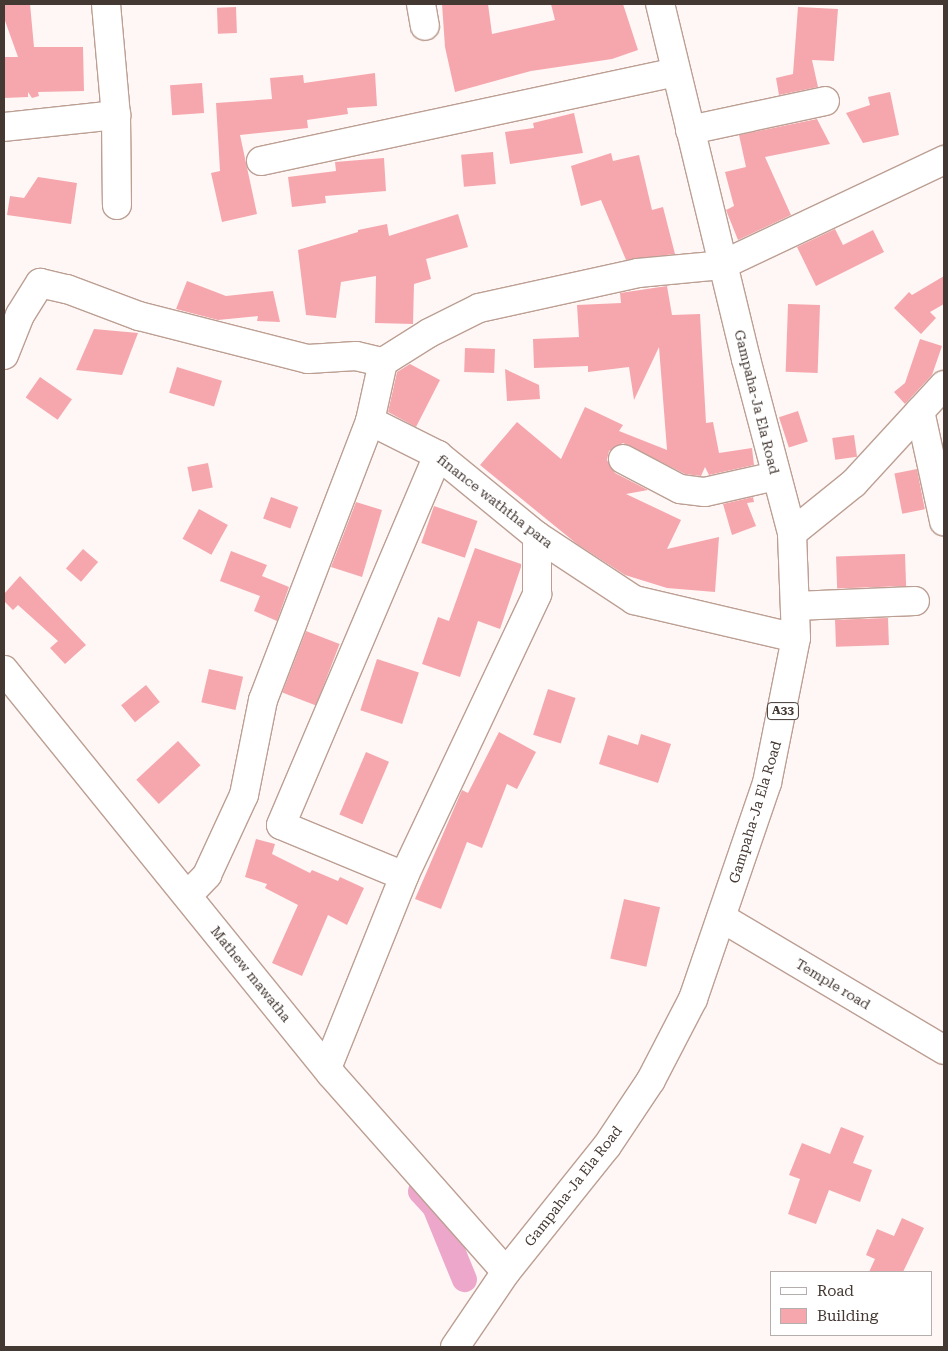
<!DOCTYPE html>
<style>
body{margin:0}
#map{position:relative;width:948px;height:1351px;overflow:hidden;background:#fef7f5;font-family:"Roboto Serif",serif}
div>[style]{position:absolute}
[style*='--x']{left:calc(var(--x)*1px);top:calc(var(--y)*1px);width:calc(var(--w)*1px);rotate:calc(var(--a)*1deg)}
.canal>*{height:25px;margin:-12.5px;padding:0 12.5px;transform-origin:12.5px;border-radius:12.5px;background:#eda7cb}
.building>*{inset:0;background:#f6a7ad;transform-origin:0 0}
.roads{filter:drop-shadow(1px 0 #bc9f93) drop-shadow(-1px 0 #bc9f93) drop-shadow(0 1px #bc9f93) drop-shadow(0 -1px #bc9f93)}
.minor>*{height:28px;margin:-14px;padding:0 14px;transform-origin:14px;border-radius:14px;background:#fff}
.highway>*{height:28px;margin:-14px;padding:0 14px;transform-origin:14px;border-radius:14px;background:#fff}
span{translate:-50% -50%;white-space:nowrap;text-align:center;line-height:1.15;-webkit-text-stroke:4px #fff;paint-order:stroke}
.shield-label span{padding:1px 4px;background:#fff;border:1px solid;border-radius:4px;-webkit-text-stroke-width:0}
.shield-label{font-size:12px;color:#443833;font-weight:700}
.street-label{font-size:14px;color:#443833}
.frame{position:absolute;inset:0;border:5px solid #443833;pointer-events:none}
.legend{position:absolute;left:770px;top:1271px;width:162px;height:65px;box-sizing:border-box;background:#fff;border:1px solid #b4afad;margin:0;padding:6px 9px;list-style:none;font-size:15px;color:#443833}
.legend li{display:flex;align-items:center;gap:10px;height:25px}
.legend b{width:25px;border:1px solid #b4afad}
</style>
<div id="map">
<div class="canal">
<i style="--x:420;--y:1191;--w:21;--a:47"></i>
<i style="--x:434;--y:1206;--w:79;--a:67.7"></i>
</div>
<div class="building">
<i style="clip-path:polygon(4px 4px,30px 4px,34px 47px,83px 47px,84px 91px,38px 92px,39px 96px,32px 98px,28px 92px,28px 97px,4px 98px,4px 57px,18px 57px,4px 18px)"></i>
<i style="clip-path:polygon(442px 4px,488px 4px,492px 34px,555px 20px,551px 4px,623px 4px,638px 50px,612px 59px,531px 71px,455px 92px,445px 47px)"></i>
<i style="left:236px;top:7px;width:26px;height:19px;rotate:88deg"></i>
<i style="clip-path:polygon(798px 7px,838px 9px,834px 61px,812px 60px,818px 87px,779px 95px,776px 78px,793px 74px)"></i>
<i style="clip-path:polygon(375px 73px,377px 106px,347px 108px,348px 114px,307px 120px,308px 128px,240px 135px,257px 214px,222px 222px,211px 173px,220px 171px,216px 103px,272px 99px,270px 78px,303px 75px,304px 83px)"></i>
<i style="left:202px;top:83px;width:30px;height:32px;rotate:86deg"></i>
<i style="clip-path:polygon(890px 92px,899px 135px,863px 143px,846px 113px,870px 105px,868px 97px)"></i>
<i style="clip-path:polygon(574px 113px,583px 153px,510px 164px,505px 132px,534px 128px,533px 123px)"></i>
<i style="clip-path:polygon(817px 119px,830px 144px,765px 157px,791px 215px,738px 240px,726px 210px,734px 206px,725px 172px,746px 167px,739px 135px)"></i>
<i style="left:493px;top:152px;width:32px;height:32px;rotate:85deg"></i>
<i style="clip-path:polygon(611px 153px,613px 161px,639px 155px,652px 210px,663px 207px,675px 254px,626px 260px,601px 200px,581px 206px,571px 166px)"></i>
<i style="clip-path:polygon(384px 158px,386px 191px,325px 196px,326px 203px,292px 207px,288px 177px,336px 171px,335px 162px)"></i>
<i style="clip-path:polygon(38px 177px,77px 183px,71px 224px,7px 215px,10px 196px,24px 198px)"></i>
<i style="clip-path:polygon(458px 214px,468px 247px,426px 259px,431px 279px,414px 284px,413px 324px,375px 323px,376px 276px,341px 282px,336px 318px,306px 315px,298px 250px,358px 232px,358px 230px,387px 224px,389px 236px)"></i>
<i style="clip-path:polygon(835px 229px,843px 245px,873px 230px,884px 252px,816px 286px,797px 247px)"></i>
<i style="clip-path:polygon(944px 276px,944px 304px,930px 312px,936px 318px,921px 334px,894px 308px,909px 292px,912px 295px)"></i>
<i style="clip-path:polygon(187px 281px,226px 296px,273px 291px,280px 322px,257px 321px,258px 316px,218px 320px,176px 309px)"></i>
<i style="clip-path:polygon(667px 286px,672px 315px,700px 314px,706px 423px,713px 422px,719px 453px,752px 448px,754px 465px,709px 475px,705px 467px,701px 476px,685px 474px,623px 443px,609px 451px,607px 460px,615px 473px,648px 490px,626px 494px,681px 520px,667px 549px,719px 537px,715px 592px,667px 588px,625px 575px,577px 544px,480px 465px,517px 422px,561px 459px,585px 407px,623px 425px,619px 431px,667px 450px,659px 347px,634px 400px,629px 367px,588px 372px,588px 366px,534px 368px,533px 339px,579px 337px,577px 305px,621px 303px,620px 293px)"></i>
<i style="left:820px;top:305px;width:68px;height:32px;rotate:92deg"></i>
<i style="clip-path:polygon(94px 329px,138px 333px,122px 375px,76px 370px)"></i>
<i style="clip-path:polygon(920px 339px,942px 346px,932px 375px,905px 404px,894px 392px,905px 383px)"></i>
<i style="left:465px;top:348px;width:30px;height:24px;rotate:2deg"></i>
<i style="clip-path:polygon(410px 364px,440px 380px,416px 427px,388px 412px,397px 372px)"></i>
<i style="left:177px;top:367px;width:47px;height:27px;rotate:17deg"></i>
<i style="clip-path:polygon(505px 369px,539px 385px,540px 399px,507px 401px)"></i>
<i style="left:40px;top:377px;width:39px;height:25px;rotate:35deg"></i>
<i style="left:798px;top:411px;width:32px;height:20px;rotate:72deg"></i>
<i style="left:854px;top:435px;width:22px;height:22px;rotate:82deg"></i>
<i style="left:208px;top:463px;width:25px;height:21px;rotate:79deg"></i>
<i style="left:917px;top:469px;width:41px;height:23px;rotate:79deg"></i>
<i style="left:271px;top:497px;width:29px;height:23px;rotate:20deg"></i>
<i style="clip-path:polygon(753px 497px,754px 502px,747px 503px,756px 526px,732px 535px,723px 504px)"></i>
<i style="clip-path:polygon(356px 502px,382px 510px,362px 577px,331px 567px)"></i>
<i style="left:434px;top:506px;width:46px;height:39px;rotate:19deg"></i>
<i style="left:199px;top:509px;width:33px;height:34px;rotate:29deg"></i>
<i style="clip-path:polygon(475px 548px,521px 564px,521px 567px,500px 629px,478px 621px,460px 677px,422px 664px,438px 617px,449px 621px)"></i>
<i style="left:83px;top:549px;width:20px;height:26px;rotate:41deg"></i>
<i style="clip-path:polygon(231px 551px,267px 565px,262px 576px,289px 587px,277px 621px,254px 611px,260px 596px,220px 581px)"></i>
<i style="left:905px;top:554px;width:32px;height:69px;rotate:88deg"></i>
<i style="clip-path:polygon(20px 576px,86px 645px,65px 664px,50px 648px,58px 641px,18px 605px,13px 610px,4px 601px,4px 594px)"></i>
<i style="left:888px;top:618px;width:27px;height:53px;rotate:88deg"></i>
<i style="left:306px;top:631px;width:36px;height:66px;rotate:21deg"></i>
<i style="left:377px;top:659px;width:44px;height:54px;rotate:18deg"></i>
<i style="left:209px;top:669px;width:35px;height:34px;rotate:13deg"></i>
<i style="left:146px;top:685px;width:22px;height:32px;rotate:51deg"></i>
<i style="left:548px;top:689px;width:29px;height:48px;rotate:18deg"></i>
<i style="clip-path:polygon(499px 732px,536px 752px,517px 789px,507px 784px,482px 848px,467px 842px,441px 909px,415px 899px,462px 790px,468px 793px)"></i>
<i style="clip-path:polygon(641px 734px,671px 744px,658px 783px,599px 764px,608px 735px,638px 745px)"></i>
<i style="left:178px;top:741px;width:33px;height:57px;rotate:47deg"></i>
<i style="left:366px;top:752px;width:25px;height:68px;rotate:23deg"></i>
<i style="clip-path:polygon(256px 839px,275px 844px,272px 854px,310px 873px,312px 870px,338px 881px,340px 877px,364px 888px,347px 925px,328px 915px,302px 976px,272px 963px,298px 905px,265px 888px,267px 884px,245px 877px)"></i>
<i style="left:624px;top:899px;width:37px;height:61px;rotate:13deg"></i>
<i style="clip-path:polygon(841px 1127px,864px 1136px,853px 1163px,872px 1170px,860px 1202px,829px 1190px,816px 1224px,788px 1214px,800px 1179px,789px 1175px,802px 1143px,830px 1154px)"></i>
<i style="clip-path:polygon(902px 1218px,924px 1228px,903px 1272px,869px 1272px,875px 1259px,866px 1255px,877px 1229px,894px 1236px)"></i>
</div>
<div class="roads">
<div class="minor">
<i style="--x:106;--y:4;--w:111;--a:84.9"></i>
<i style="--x:116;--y:115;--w:90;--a:89.4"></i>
<i style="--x:421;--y:4;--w:22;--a:80"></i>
<i style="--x:4;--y:127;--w:113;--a:-6.1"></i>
<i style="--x:690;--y:130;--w:138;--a:-12.1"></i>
<i style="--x:261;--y:161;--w:424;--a:-12.1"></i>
<i style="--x:4;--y:355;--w:43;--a:-68.2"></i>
<i style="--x:20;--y:315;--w:38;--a:-58"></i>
<i style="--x:40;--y:283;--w:28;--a:13"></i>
<i style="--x:67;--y:289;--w:77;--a:20.6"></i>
<i style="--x:139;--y:316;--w:174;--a:14.3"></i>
<i style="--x:308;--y:359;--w:48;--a:-3.6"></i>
<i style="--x:356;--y:356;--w:28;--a:13"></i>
<i style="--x:383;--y:362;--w:54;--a:-32.2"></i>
<i style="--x:429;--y:333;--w:56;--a:-26.6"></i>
<i style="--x:479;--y:308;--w:163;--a:-12.4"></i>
<i style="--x:638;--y:273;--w:84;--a:-5.4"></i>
<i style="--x:722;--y:265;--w:246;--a:-25.3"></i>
<i style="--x:920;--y:411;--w:113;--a:77.7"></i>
<i style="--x:370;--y:421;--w:76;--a:26.6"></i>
<i style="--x:438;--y:455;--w:128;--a:39.3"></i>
<i style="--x:537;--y:536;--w:116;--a:33.4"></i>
<i style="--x:634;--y:600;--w:166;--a:13.2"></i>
<i style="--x:623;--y:459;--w:64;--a:27.8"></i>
<i style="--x:680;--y:489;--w:25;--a:7"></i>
<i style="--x:705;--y:492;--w:73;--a:-12.7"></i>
<i style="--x:792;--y:533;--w:80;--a:-38.9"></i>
<i style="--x:854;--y:483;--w:133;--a:-47.4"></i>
<i style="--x:795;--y:606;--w:120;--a:-2.4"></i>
<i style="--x:4;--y:670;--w:520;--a:51.01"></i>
<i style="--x:331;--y:1074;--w:264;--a:48.5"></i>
<i style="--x:404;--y:876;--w:133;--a:-157.5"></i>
<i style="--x:281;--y:825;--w:402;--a:-67"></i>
<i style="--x:188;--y:895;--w:28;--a:-46"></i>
<i style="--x:207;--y:875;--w:88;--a:-65.2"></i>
<i style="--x:244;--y:795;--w:97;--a:-78.7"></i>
<i style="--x:263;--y:700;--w:299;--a:-69"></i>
<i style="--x:370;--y:421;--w:60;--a:-77.6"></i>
<i style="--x:722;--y:918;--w:258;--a:30.7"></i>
<i style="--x:327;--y:1068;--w:207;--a:-68.1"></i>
<i style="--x:404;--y:876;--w:312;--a:-64.7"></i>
<i style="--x:537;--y:594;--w:58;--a:-90"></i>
</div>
<div class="highway">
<i style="--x:455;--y:1347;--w:91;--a:-55.8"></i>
<i style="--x:506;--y:1272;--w:161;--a:-51.3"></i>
<i style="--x:607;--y:1146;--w:79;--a:-56.3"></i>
<i style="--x:651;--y:1080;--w:91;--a:-62.6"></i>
<i style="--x:693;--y:999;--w:228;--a:-71.1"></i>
<i style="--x:767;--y:783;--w:148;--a:-78.7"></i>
<i style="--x:796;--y:638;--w:105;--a:-92.2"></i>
<i style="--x:792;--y:533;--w:180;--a:-104.8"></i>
<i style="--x:746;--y:359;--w:365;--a:-103.6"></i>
</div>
</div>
<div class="shield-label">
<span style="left:783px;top:711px">A33</span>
</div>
<div class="street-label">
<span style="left:757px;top:402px;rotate:76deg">Gampaha-Ja Ela Road</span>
<span style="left:495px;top:501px;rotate:38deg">finance waththa para</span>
<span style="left:755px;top:812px;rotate:-73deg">Gampaha-Ja Ela Road</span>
<span style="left:251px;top:974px;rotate:51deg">Mathew mawatha</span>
<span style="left:833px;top:984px;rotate:31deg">Temple road</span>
<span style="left:573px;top:1186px;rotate:-52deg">Gampaha-Ja Ela Road</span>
</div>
<div class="frame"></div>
<ul class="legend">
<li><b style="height:6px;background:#fff"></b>Road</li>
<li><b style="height:14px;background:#f6a7ad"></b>Building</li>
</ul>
</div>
